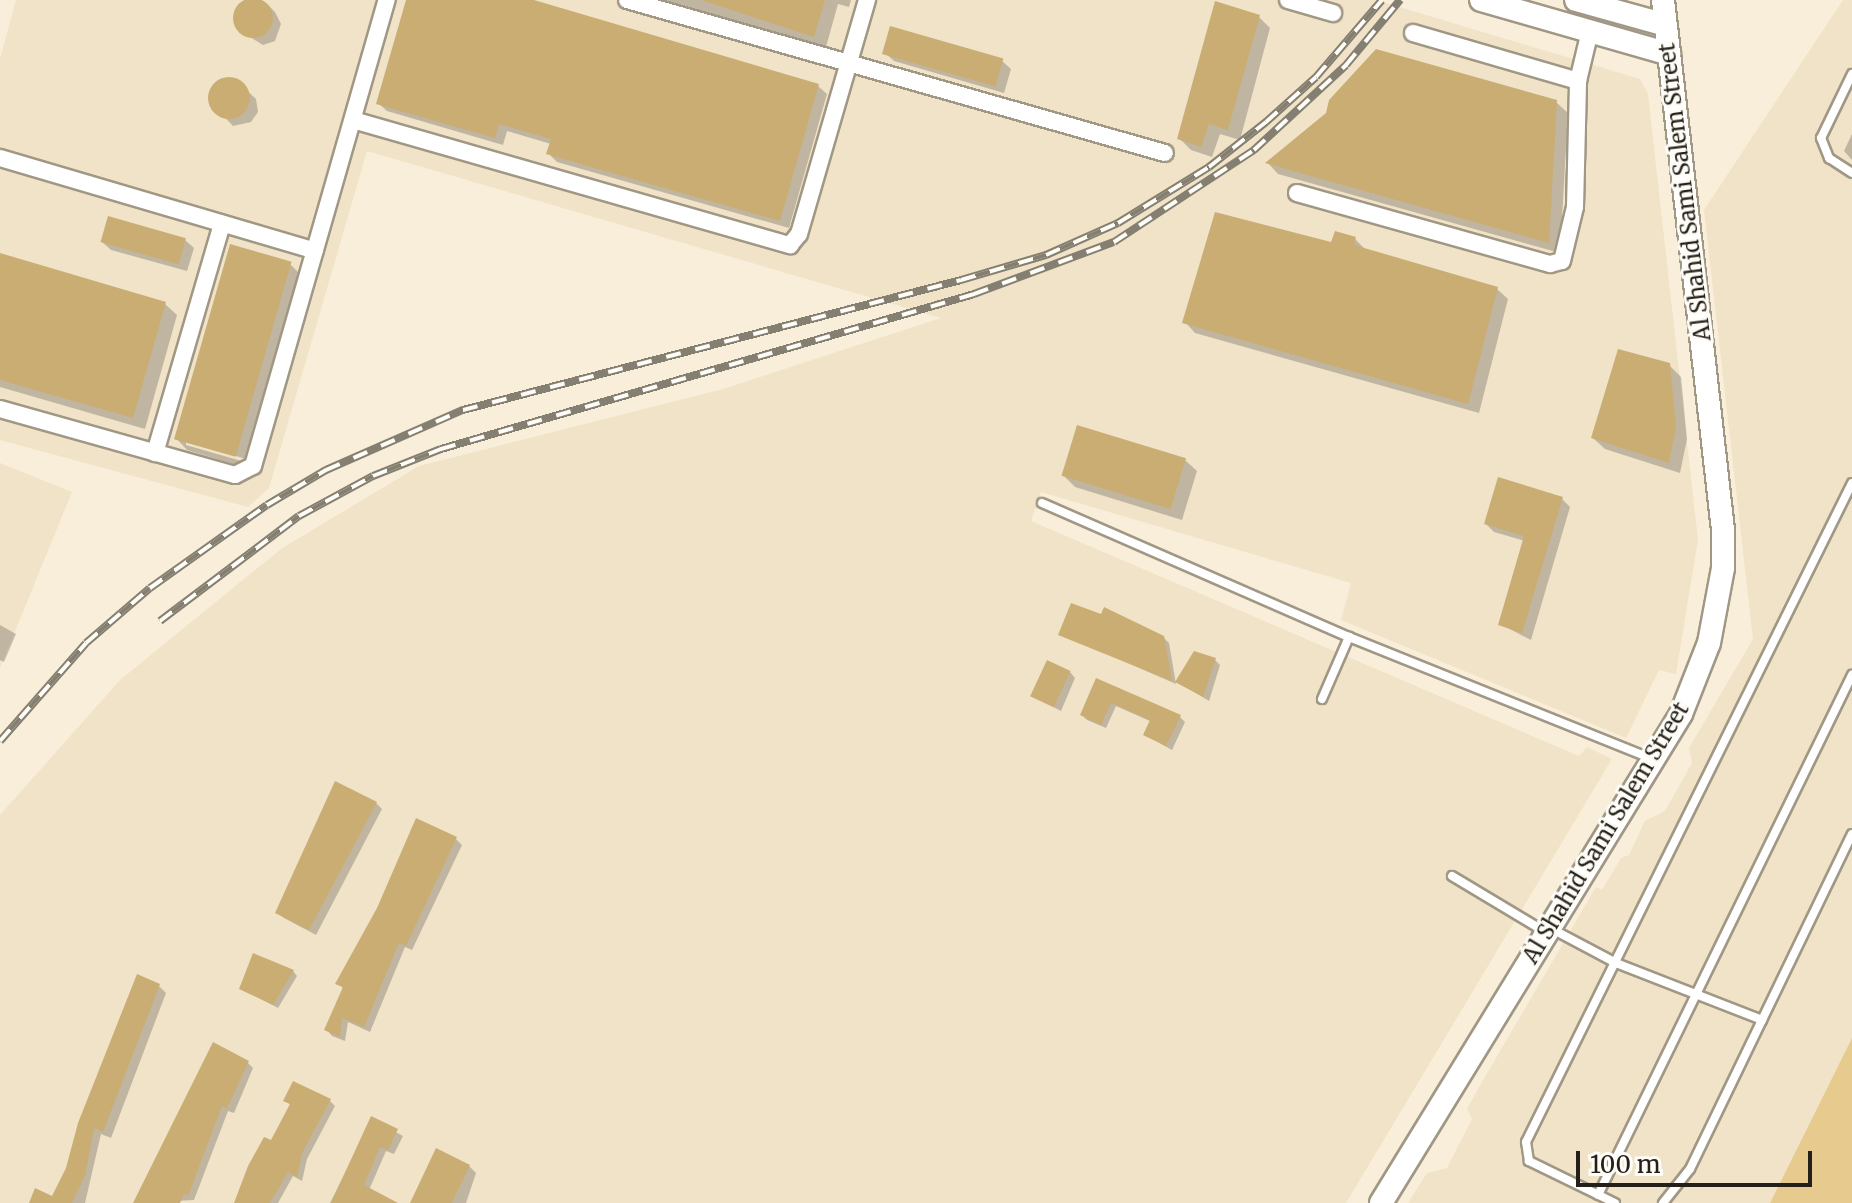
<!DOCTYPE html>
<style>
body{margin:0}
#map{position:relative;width:1852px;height:1203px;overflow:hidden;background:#f8eed9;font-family:Merriweather,serif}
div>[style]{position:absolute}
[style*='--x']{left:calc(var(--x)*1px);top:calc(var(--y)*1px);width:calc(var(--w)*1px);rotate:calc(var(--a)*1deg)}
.built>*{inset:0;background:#f1e3c8}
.water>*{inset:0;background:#e6ca8e}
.shadow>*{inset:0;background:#0003}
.building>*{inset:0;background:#c9ad73;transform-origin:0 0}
.round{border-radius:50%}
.roads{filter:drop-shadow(2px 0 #a09784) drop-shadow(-2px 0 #a09784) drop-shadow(0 2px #a09784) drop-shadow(0 -2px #a09784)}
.lane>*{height:8px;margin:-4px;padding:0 4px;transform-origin:4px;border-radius:4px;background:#fff}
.street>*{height:16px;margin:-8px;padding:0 8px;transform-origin:8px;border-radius:8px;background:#fff}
.secondary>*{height:22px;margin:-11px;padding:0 11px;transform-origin:11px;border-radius:11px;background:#fff}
.rail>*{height:8px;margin-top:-4px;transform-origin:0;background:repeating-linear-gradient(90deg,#fefcf7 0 15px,#857f71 0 30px);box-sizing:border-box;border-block:2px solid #857f71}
span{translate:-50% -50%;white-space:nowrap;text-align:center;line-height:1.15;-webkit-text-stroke:6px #fefcf7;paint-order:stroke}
.street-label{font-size:22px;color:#242019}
.scale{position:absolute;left:1576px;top:1151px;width:236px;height:36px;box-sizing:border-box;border:4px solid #242019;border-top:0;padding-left:10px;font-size:24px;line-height:28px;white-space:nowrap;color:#242019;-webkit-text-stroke:6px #fefcf7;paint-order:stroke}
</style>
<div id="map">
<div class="built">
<i style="clip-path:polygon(16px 0,1376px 0,1640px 79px,1648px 94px,1698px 540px,1676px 674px,1659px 670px,1626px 738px,1341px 620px,1351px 583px,1041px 492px,1031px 521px,1579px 756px,1587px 747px,1612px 759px,1346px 1203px,0 1203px,0 815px,120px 680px,281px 549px,419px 466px,723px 389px,941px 318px,367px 151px,269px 488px,248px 507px,0 440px,0 59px)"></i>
<i style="clip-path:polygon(1843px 0,1852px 0,1852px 1038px,1770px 1203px,1408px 1203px,1427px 1173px,1447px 1168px,1472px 1119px,1467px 1109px,1482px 1082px,1596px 887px,1602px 890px,1621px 858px,1629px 855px,1645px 821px,1665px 811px,1692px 763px,1689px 748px,1753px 639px,1704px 210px)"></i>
<i style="clip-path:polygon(0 463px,72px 492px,0 668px)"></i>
</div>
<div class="water">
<i style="clip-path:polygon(1852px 1038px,1852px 1203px,1770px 1203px)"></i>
</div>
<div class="shadow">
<i style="clip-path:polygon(249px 0,266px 3px,275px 12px,281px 24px,275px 41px,263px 45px,242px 32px,234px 16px,238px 5px)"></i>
<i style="clip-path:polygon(408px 0,521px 0,818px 86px,827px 94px,789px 228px,557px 162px,549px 154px,551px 144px,507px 131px,503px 145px,387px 111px,378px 103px)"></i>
<i style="clip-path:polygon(665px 0,851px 0,849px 7px,838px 4px,826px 47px)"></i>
<i style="clip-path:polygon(1259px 17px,1270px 28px,1240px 140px,1220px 134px,1212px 157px,1191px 150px,1179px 138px)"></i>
<i style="clip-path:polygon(885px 53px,1002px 61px,1011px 69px,1004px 93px,894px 61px)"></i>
<i style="clip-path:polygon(237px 81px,256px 99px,258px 112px,251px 122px,233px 126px,211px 103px,211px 91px,219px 82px)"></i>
<i style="clip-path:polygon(1556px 102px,1568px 113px,1560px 253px,1278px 174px,1268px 163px)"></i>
<i style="clip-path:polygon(1852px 134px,1852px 160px,1844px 151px)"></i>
<i style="clip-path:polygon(1355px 239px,1366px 250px,1497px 289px,1508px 299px,1479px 413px,1195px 333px,1185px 322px,1333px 244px)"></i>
<i style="clip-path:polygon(185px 240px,194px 248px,187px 271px,111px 250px,102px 242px)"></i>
<i style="clip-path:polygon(evenodd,231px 246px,290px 264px,302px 276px,247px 468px,187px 450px,176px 438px,231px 246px,186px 441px,246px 459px,245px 462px,186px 445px,186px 441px)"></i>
<i style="clip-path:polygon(0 255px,165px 304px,177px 315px,145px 429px,0 387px)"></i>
<i style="clip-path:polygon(1669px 365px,1681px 377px,1687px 439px,1680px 473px,1605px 449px,1593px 438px)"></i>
<i style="clip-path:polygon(1185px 460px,1197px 471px,1182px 520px,1075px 487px,1064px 476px)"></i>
<i style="clip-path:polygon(1562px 499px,1570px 507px,1531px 640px,1500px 624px,1525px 541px,1494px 532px,1486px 524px)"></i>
<i style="clip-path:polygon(0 625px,16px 634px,4px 662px,0 660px)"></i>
<i style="clip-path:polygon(1061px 634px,1163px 637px,1169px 643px,1176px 684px)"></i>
<i style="clip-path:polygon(1215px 660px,1220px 665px,1209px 701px,1178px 682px)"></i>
<i style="clip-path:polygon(1070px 672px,1075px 678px,1061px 711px,1034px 697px)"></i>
<i style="clip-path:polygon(1097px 681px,1180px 717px,1185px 722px,1172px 750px,1145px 735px,1152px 722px,1116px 706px,1106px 728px,1087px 720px,1082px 715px)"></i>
<i style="clip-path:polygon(376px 803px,382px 809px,316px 935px,284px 918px,277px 912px)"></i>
<i style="clip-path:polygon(456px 839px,462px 845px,412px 950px,405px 947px,370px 1032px,348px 1022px,345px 1041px,332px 1036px,327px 1030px,344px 989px,338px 984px,379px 908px)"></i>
<i style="clip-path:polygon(293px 971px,297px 976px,278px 1008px,242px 989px)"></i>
<i style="clip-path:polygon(159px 986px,166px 993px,111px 1138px,101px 1134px,85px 1203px,31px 1203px,53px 1198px)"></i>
<i style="clip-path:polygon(247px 1062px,253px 1068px,234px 1113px,228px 1111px,194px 1200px,134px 1203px)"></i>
<i style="clip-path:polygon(286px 1100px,330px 1101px,335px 1106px,307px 1159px,302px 1181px,293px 1176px,278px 1203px,236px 1203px,291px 1106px)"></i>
<i style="clip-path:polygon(372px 1119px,403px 1136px,394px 1154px,386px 1151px,369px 1190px,385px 1203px,330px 1203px)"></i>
<i style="clip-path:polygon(469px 1166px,476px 1173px,466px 1203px,414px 1203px)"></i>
</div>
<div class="building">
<i class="round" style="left:233px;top:-2px;width:40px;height:40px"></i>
<i style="clip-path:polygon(406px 0,534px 0,819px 84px,780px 221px,546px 154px,551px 139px,499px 124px,495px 138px,376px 104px)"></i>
<i style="clip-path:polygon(701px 0,825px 0,814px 37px)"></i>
<i style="clip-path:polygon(1215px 1px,1260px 15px,1228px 130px,1209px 124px,1201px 147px,1177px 139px)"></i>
<i style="left:890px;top:26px;width:118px;height:29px;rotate:16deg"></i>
<i style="clip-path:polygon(1376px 49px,1557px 100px,1549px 243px,1265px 163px,1326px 113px,1329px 100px)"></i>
<i class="round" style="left:208px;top:77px;width:42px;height:42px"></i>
<i style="clip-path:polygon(1215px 212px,1331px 242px,1335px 231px,1356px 237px,1354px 245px,1498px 287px,1468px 404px,1182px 323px)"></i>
<i style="left:108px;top:216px;width:81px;height:27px;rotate:16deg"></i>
<i style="left:230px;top:244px;width:64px;height:203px;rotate:16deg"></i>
<i style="clip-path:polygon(0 253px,166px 302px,133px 418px,0 380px)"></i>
<i style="clip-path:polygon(1618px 349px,1670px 363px,1676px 427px,1669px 463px,1591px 438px)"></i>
<i style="left:1077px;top:425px;width:114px;height:53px;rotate:17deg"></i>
<i style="clip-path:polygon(1498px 477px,1563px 497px,1522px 633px,1498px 625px,1524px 536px,1484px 524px)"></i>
<i style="clip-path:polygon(1071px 603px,1101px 614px,1104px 607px,1164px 636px,1172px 681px,1058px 635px)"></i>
<i style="clip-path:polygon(1194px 651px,1216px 658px,1203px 697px,1175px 682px)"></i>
<i style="left:1047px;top:660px;width:26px;height:40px;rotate:25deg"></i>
<i style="clip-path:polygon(1096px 678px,1181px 715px,1166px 746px,1143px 735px,1150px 720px,1111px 703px,1101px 725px,1080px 715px)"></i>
<i style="clip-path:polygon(335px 781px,377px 802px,309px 930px,275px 913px)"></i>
<i style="clip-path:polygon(416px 818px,457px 837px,406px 946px,399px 943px,364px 1027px,342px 1018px,340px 1037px,324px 1030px,343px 987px,335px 984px,377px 908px)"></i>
<i style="clip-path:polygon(253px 953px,294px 970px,273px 1005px,239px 989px)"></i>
<i style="clip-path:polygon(137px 974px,160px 984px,103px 1132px,94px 1128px,85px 1176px,72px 1203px,29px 1203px,35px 1188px,52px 1196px,66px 1168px,78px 1123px)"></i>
<i style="clip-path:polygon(213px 1042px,249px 1061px,227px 1108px,222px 1106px,188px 1196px,184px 1194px,180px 1203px,133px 1203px)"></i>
<i style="clip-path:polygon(293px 1081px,331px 1099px,302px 1153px,297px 1177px,288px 1172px,270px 1203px,234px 1203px,248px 1166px,264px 1137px,271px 1140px,290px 1104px,283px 1101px)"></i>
<i style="clip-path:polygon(371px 1116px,398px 1129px,388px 1150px,380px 1147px,364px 1185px,398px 1203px,331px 1203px)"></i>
<i style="clip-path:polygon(436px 1148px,470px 1165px,452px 1203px,410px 1203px)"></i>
</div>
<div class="roads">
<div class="lane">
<i style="--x:1852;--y:74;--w:71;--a:115.8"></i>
<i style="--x:1821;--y:138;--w:22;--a:68"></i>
<i style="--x:1829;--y:158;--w:27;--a:33"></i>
<i style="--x:1042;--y:503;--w:335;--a:23.6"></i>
<i style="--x:1349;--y:637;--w:328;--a:21.9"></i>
<i style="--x:1322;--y:699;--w:68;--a:-66.5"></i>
<i style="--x:1452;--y:876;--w:107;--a:30.9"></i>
<i style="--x:1550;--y:928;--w:75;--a:27.9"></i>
<i style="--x:1616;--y:963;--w:157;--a:21.3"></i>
<i style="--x:1598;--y:1195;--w:579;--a:-63.97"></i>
<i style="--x:1615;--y:1203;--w:96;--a:-154"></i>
<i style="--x:1529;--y:1161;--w:19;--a:-99"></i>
<i style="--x:1526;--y:1142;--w:735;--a:-63.68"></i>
<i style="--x:1663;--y:1203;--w:43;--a:-51.5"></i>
<i style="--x:1690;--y:1169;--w:372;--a:-64.2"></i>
</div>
<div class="street">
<i style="--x:627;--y:0;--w:559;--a:15.88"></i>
<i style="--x:1288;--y:0;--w:47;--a:16.1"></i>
<i style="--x:1413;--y:33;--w:172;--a:16.2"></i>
<i style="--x:353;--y:120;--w:455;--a:16"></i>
<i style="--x:790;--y:245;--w:14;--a:-51"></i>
<i style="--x:799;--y:234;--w:244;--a:-73.8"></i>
<i style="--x:0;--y:158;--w:328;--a:16.4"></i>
<i style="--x:1297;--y:193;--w:263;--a:15.7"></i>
<i style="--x:1550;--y:264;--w:12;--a:-14"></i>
<i style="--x:1562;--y:261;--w:56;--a:-76.5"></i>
<i style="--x:1575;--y:207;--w:126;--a:-88.6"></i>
<i style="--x:1578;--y:81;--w:51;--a:-76.5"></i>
<i style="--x:0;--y:409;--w:244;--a:15.7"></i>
<i style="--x:235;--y:475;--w:20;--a:-27"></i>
<i style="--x:253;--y:466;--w:485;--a:-74"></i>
<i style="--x:155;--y:453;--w:239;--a:-73.7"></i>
</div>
<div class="secondary">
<i style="--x:1481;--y:0;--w:196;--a:16"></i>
<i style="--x:1576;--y:0;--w:93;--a:15.5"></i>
<i style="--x:1381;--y:1203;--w:574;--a:-58.47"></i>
<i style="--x:1681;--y:714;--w:76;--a:-68.5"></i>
<i style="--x:1709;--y:643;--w:76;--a:-79.4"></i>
<i style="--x:1723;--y:568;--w:38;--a:-90"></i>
<i style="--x:1723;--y:530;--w:533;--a:-96.46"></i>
</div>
</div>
<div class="rail">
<i style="--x:160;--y:621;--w:174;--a:-37.1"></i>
<i style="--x:299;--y:516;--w:84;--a:-28.4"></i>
<i style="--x:373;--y:476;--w:73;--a:-21.7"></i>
<i style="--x:441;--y:449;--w:555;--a:-16.21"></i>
<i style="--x:974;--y:294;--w:149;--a:-20.4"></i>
<i style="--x:1114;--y:242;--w:168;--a:-33.3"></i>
<i style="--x:1254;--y:150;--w:125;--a:-42.7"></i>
<i style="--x:1346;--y:65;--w:85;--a:-50.3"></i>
<i style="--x:0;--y:741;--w:130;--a:-48.7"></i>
<i style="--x:86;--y:643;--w:84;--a:-40.7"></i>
<i style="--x:150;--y:588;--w:143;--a:-35.4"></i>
<i style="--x:267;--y:505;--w:69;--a:-30.7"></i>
<i style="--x:326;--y:470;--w:150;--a:-23.7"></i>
<i style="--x:463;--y:410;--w:515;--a:-14.63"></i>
<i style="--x:961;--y:280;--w:89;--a:-16.4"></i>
<i style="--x:1046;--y:255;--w:79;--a:-24"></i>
<i style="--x:1118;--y:223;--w:107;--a:-31.6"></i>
<i style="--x:1209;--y:167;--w:73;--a:-38.3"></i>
<i style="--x:1266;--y:122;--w:67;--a:-42"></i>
<i style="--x:1316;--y:77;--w:101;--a:-49.4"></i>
</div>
<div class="street-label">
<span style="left:1685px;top:192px;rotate:-97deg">Al Shahid Sami Salem Street</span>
<span style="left:1606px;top:833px;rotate:-59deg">Al Shahid Sami Salem Street</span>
</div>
<div class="scale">100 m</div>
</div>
